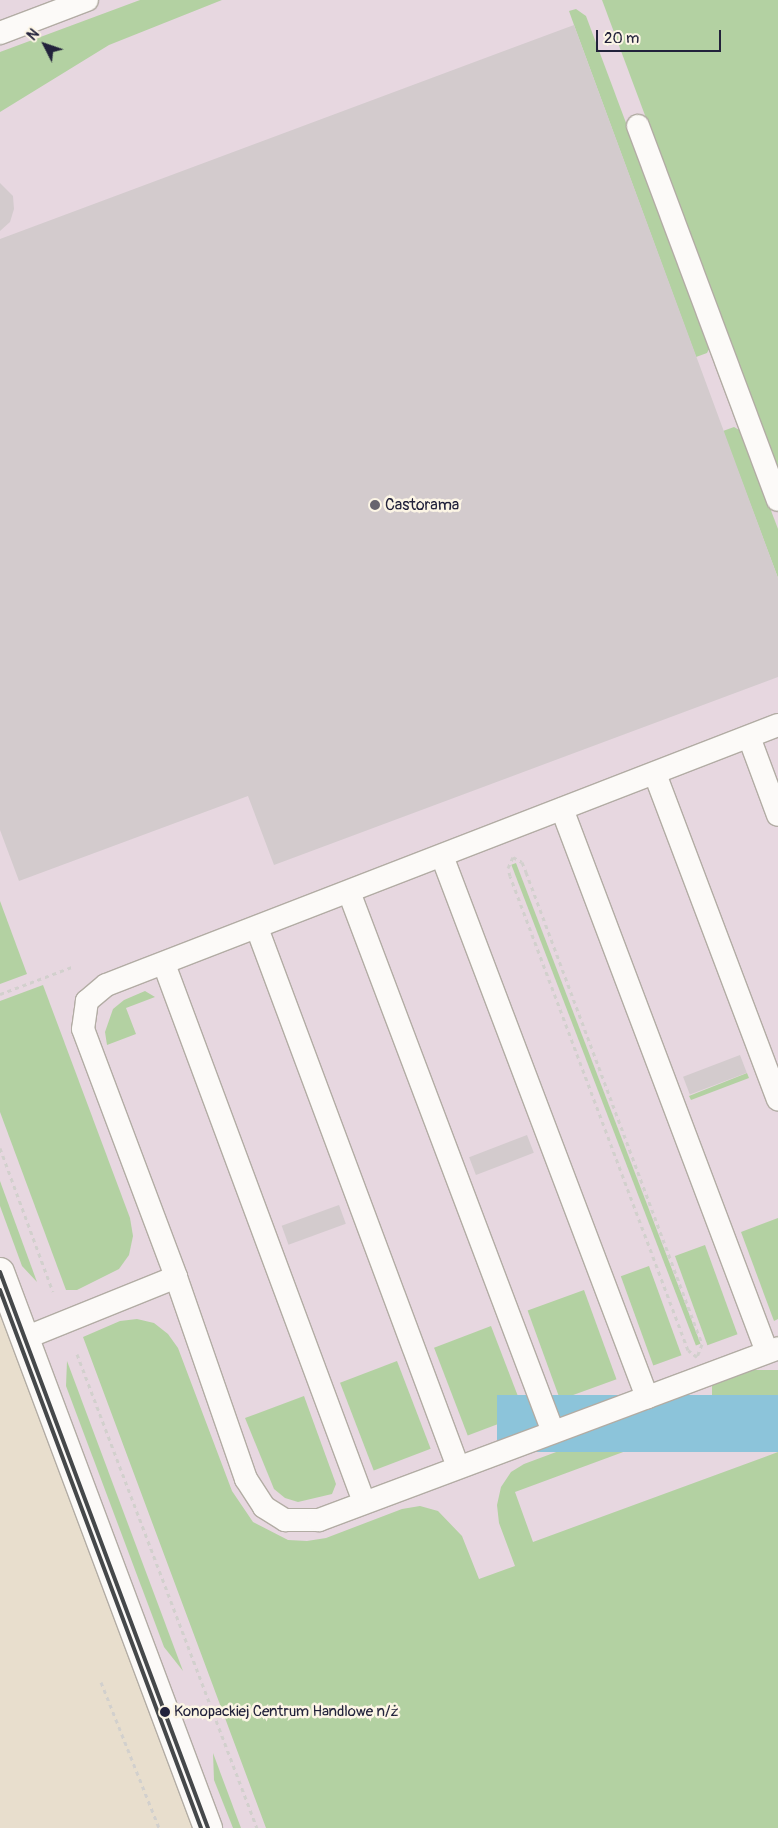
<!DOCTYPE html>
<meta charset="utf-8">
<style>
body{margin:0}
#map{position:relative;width:778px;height:1828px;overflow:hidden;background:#e8decd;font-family:Pangolin,sans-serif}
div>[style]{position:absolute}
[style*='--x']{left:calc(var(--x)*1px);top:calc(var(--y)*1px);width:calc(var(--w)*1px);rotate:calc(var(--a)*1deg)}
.built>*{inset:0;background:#e7d7e0}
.green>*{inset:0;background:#b3d1a2;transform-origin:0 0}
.water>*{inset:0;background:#8cc4da;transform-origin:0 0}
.building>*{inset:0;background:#d3cbcd;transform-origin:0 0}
.path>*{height:3px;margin-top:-1.5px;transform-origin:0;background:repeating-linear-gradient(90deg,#d2d0cd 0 4px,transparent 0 8px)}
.roads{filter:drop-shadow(1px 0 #b2aca4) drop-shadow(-1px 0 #b2aca4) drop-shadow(0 1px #b2aca4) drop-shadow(0 -1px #b2aca4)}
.service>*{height:22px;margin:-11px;padding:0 11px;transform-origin:11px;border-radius:11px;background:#fcfaf8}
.tertiary>*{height:28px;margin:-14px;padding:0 14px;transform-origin:14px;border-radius:14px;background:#fcfaf8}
.bus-1>*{height:4px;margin:-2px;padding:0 2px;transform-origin:2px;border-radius:2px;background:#45484a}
.bus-2>*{height:4px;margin:-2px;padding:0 2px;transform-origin:2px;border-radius:2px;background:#45484a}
.dots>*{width:14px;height:14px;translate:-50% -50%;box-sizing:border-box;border:2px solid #fcf5e5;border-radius:50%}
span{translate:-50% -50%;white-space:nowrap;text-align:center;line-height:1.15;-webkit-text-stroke:5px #fcf5e5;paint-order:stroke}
.bus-label{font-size:15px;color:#22223b}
.left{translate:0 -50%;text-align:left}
.poi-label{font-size:16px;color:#22223b}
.north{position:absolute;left:20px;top:20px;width:50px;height:50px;-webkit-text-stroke:4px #fcf5e5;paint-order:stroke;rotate:311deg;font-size:14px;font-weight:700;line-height:20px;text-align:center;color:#22223b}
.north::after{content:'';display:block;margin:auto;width:18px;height:22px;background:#22223b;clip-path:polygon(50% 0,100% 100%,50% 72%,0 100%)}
.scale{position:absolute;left:596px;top:30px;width:125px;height:22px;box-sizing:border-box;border:2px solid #22223b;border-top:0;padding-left:6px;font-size:15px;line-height:18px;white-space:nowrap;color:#22223b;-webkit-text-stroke:4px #fcf5e5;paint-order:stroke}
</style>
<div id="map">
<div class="built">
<i style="clip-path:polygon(0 0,644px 0,778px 356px,778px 1828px,208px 1828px,0 1272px)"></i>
</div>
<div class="green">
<i style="clip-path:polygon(140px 0,222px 0,109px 45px,0 112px,0 52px)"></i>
<i style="clip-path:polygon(602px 0,778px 0,778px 472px)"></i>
<i style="clip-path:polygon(576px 9px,586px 16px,710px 347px,707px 353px,696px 357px,574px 25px,569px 11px)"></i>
<i style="clip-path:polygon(734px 427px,741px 431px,778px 529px,778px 578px,723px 431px)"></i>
<i style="left:516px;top:863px;width:515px;height:5px;rotate:69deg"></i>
<i style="clip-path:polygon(0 901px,27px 974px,0 984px)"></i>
<i style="clip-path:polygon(43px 985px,130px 1218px,133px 1236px,129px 1255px,119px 1269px,77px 1290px,66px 1290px,0 1112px,0 1001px)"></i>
<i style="clip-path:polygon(145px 991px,155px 997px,126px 1008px,136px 1034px,107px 1045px,105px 1032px,113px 1009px,124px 1000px)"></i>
<i style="clip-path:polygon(747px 1073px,749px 1078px,691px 1100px,689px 1096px)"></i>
<i style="clip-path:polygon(0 1181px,37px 1282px,22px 1266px,0 1206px)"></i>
<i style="clip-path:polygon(778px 1218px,778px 1319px,774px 1321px,741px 1232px)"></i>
<i style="left:705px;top:1245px;width:95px;height:32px;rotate:70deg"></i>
<i style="left:649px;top:1266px;width:95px;height:30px;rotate:70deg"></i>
<i style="left:584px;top:1290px;width:95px;height:60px;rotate:70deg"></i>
<i style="clip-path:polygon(137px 1319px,154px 1323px,168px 1334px,178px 1348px,232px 1491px,253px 1522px,288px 1540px,307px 1541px,326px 1538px,402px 1509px,420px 1506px,438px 1511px,462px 1536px,479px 1579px,515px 1566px,499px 1523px,497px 1505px,501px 1487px,511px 1472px,524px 1464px,709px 1395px,718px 1417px,515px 1492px,533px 1542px,778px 1452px,778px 1828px,266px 1828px,83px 1337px,120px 1321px)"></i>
<i style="left:491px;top:1326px;width:94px;height:61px;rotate:69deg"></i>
<i style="clip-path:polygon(67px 1361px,183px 1671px,164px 1647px,66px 1386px)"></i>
<i style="left:397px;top:1361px;width:94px;height:61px;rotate:69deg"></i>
<i style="left:778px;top:1370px;width:25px;height:66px;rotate:90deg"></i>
<i style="clip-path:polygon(304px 1396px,336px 1484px,332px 1494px,298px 1502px,285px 1498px,274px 1489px,245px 1418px)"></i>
<i style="clip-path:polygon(213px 1753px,241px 1828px,233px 1828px,214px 1780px)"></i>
</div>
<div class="water">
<i style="left:778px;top:1395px;width:57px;height:281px;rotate:90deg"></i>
</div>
<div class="building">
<i style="clip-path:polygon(574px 25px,778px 578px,778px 677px,274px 865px,248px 796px,19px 881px,0 830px,0 239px)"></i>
<i style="clip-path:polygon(0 183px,13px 196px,14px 209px,10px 222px,0 231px)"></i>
<i style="left:740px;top:1055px;width:19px;height:61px;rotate:69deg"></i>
<i style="left:527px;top:1135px;width:19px;height:62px;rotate:69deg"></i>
<i style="left:339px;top:1205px;width:20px;height:61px;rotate:70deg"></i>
</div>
<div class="path">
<i style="--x:513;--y:857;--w:10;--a:29"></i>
<i style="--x:522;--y:862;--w:11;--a:68"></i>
<i style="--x:526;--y:872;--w:504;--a:69.55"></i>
<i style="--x:702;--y:1344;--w:14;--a:111"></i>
<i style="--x:697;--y:1357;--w:11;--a:-142"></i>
<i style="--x:688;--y:1350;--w:506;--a:-110.58"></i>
<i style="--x:510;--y:876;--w:8;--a:-104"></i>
<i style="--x:508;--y:868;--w:12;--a:-66"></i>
<i style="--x:0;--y:994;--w:77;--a:-20.6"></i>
<i style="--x:0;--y:1148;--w:153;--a:69.8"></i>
<i style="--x:77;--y:1354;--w:507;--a:69.21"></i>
<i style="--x:101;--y:1682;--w:157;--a:68.3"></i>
</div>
<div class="roads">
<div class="service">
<i style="--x:0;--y:33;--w:93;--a:-20.8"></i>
<i style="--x:638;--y:126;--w:399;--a:69.5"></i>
<i style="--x:778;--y:725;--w:721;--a:158.85"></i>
<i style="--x:106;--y:985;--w:25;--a:140"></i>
<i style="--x:87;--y:1001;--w:28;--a:98"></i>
<i style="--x:83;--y:1029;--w:265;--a:69.4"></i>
<i style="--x:176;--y:1277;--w:214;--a:70.9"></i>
<i style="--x:246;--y:1479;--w:33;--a:57"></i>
<i style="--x:264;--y:1507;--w:25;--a:32"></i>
<i style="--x:285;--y:1520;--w:34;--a:0"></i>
<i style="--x:319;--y:1520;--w:490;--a:-20.5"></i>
<i style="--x:749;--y:737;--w:83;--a:69.6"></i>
<i style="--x:655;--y:774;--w:348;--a:69.3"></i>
<i style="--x:562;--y:809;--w:580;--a:69.32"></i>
<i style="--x:442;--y:856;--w:579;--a:69.25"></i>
<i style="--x:349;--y:892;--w:577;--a:69.3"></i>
<i style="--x:257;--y:928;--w:575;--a:69.55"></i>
<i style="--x:164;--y:964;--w:574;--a:69.61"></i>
<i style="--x:25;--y:1338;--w:163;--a:-22"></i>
</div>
<div class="tertiary">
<i style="--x:0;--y:1272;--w:594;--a:69.49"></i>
</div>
</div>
<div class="bus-1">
<i style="--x:0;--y:1272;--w:594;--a:69.49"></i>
</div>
<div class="bus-2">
<i style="--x:0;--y:1290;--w:574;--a:69.51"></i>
</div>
<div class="dots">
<i style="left:375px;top:505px;background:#67646e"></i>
<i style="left:165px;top:1712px;background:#22223b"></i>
</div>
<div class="bus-label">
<span class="left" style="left:174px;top:1712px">Konopackiej Centrum Handlowe n/ż</span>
</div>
<div class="poi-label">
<span class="left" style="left:385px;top:505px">Castorama</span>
</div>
<div class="north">N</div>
<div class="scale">20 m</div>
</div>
